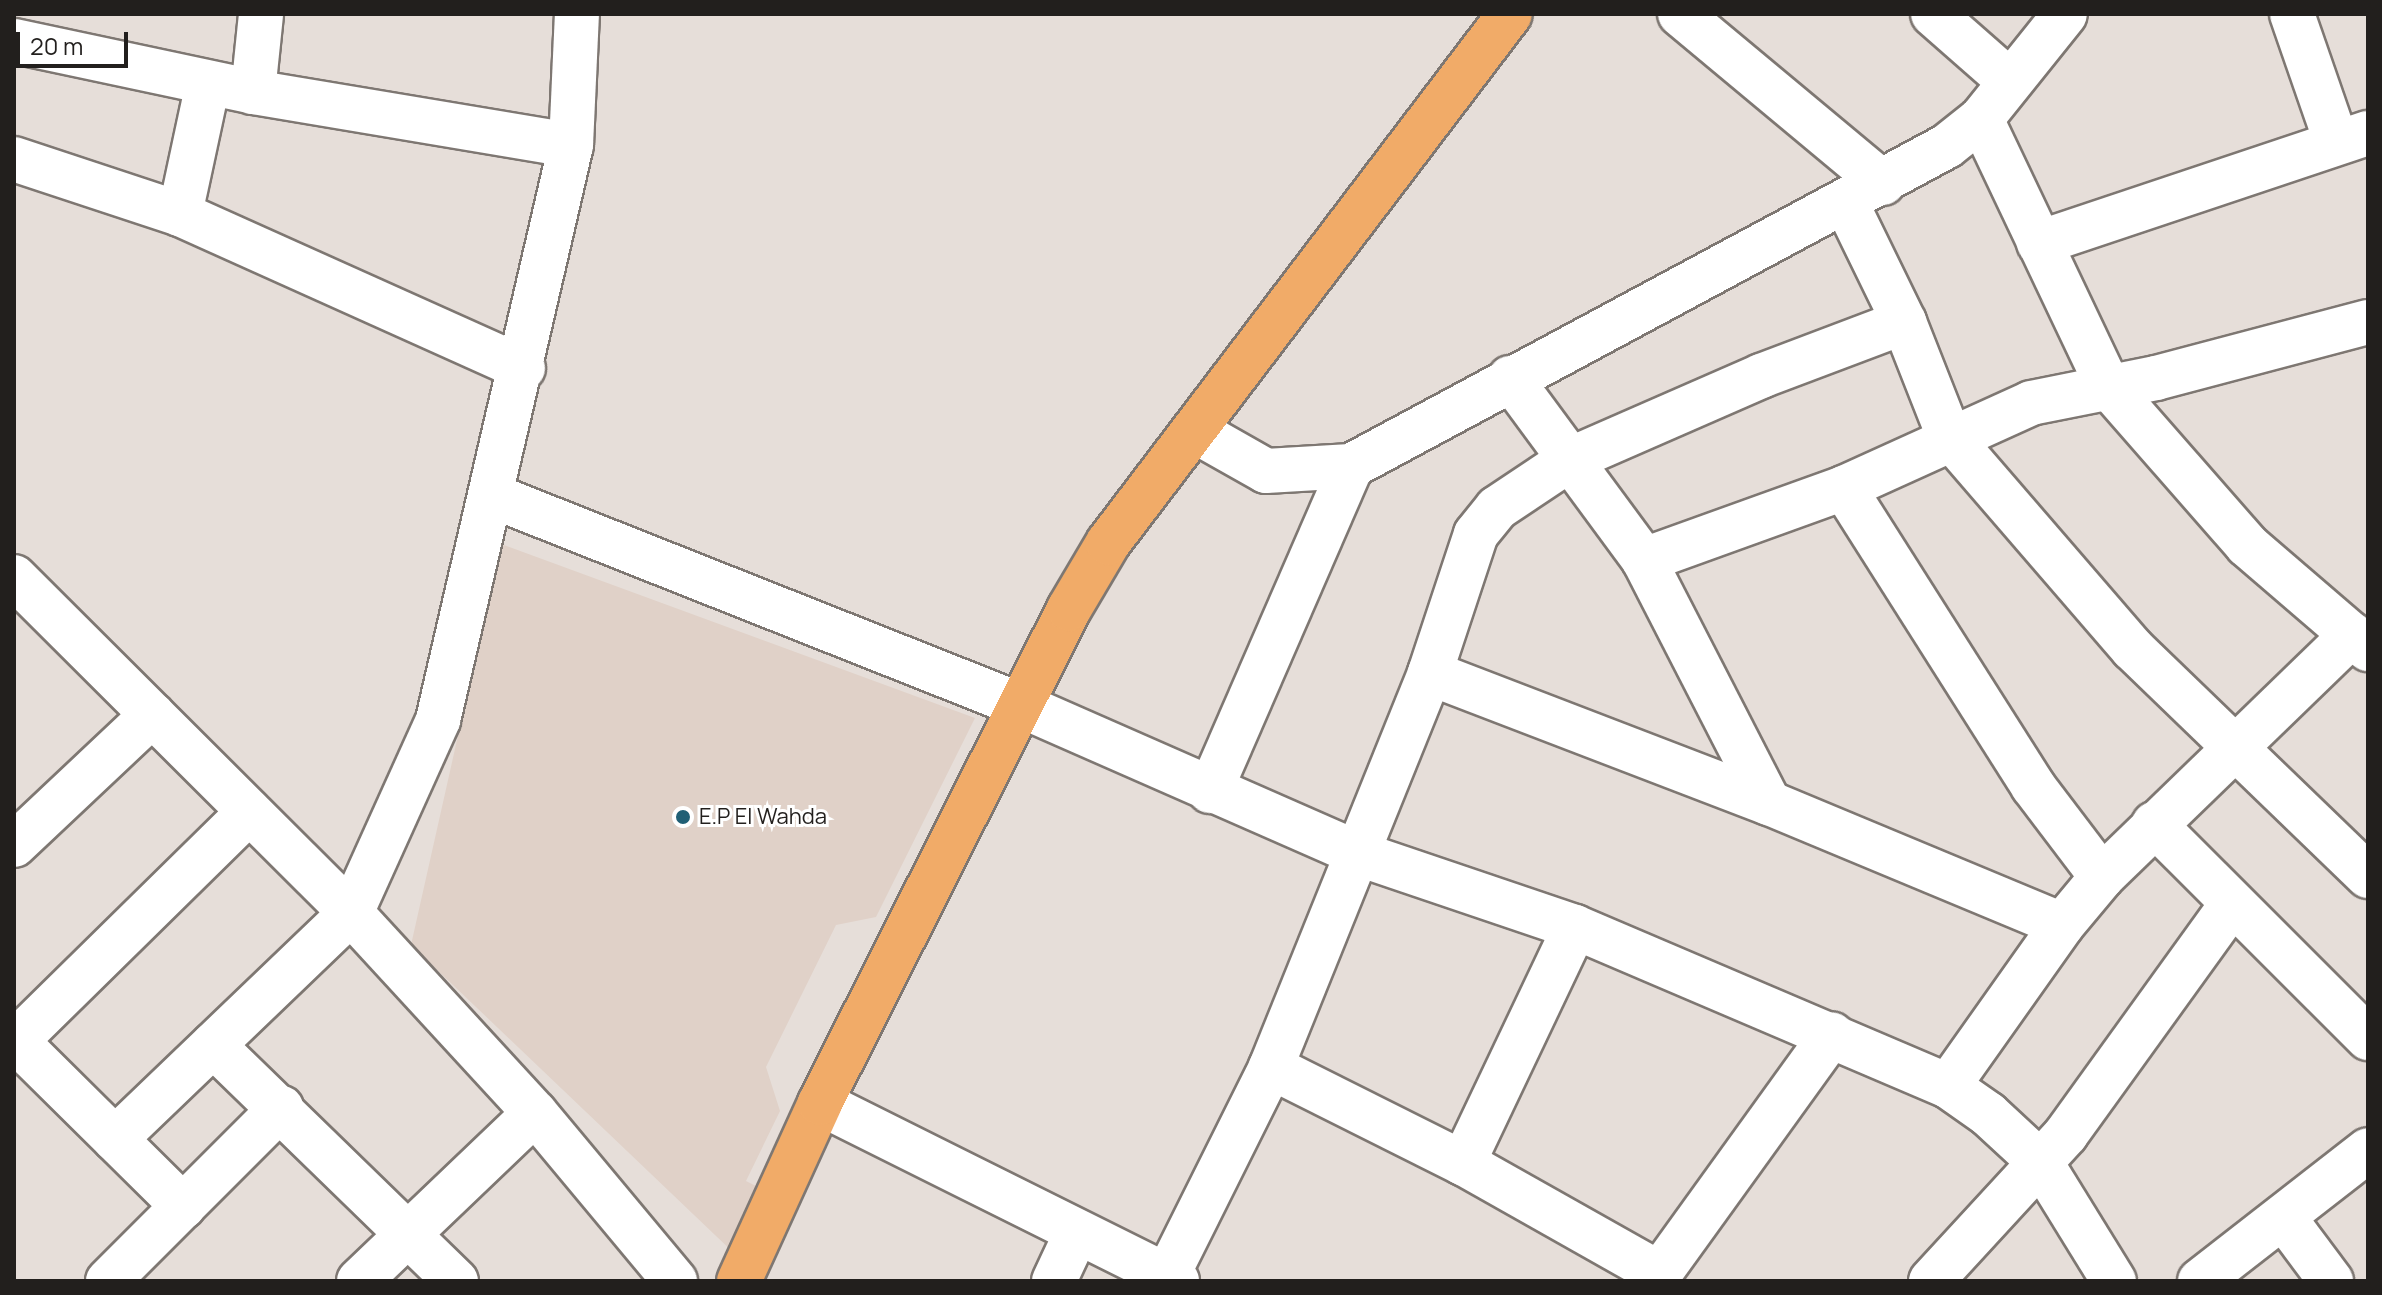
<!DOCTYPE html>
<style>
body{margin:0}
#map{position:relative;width:2382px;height:1295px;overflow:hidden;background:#e6ded9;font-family:Manrope,sans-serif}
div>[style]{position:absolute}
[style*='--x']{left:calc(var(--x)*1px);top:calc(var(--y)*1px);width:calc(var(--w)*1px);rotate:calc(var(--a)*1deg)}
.built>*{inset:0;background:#e0d1c8}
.roads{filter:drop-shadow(2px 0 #7e7772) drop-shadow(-2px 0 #7e7772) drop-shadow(0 2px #7e7772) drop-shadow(0 -2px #7e7772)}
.minor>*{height:44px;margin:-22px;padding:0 22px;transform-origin:22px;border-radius:22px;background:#fff}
.major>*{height:44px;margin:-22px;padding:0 22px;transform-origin:22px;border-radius:22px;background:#f1ab68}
.dots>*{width:22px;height:22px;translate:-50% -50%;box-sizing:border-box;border:4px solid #fff;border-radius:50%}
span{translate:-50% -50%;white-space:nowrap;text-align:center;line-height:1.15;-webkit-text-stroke:6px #fff;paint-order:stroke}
.poi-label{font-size:22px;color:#221f1d}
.left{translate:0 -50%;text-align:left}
.frame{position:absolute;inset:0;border:16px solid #221f1d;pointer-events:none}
.scale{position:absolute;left:16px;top:32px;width:112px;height:36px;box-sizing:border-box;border:4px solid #221f1d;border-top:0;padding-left:10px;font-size:24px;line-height:28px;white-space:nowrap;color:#221f1d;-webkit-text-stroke:6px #fff;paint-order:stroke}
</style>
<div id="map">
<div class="built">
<i style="clip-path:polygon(501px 544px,975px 718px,876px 917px,836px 925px,766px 1067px,780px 1111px,746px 1181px,764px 1190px,737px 1256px,411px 945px)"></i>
</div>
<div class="roads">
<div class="minor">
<i style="--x:1680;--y:14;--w:264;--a:39.8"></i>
<i style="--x:1933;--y:14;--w:100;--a:41.3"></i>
<i style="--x:2292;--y:14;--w:134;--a:70.9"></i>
<i style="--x:14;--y:41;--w:244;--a:12"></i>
<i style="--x:253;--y:92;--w:322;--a:9.5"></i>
<i style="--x:253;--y:92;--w:78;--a:-84.1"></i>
<i style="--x:1981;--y:119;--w:296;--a:64.6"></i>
<i style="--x:2108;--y:386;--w:211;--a:48.8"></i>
<i style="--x:2247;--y:545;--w:160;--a:40.7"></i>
<i style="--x:14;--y:159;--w:175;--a:18.3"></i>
<i style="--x:180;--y:214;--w:376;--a:24.2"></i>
<i style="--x:1846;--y:203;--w:132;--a:64"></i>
<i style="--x:1904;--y:322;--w:123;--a:68.5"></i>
<i style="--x:1949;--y:436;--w:281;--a:49.2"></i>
<i style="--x:2133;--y:649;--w:327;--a:44"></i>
<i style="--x:180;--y:214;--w:134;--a:-77.9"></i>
<i style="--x:2039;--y:243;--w:347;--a:-18.5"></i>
<i style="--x:1510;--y:378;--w:226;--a:53.6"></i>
<i style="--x:1644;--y:560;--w:273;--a:62.8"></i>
<i style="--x:1197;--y:432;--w:79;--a:29.5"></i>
<i style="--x:1266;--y:471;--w:85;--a:-3.4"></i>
<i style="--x:1351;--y:466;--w:676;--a:-28.23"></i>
<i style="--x:1947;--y:146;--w:43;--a:-38.5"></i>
<i style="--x:1981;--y:119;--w:134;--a:-51.3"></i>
<i style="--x:1844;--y:488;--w:353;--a:57.6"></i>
<i style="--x:2033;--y:786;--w:114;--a:52.8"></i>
<i style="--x:493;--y:496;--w:567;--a:21.63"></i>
<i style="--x:1020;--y:705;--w:370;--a:23.7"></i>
<i style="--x:1359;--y:854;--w:228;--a:18.7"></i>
<i style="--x:1575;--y:927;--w:405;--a:23.1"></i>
<i style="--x:1948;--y:1086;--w:49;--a:35"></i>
<i style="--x:1988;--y:1114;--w:72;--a:42.8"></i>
<i style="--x:2041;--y:1163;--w:139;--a:58.3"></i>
<i style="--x:1644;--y:560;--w:213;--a:-19.8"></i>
<i style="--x:1844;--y:488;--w:205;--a:-24.4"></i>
<i style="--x:2031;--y:403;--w:127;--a:-11.3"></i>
<i style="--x:2156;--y:378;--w:219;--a:-14.8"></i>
<i style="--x:14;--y:577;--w:476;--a:44.9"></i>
<i style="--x:351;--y:913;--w:272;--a:47.4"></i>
<i style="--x:535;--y:1113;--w:219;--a:50.2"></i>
<i style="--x:1430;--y:673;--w:363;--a:21"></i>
<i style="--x:1769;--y:803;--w:317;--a:22.6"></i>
<i style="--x:1210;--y:791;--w:354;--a:-66.5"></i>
<i style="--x:2154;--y:824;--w:303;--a:45"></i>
<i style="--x:14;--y:845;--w:190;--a:-43.3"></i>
<i style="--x:14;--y:1039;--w:238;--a:44.7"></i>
<i style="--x:16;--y:1041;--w:327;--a:-44.5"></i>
<i style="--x:213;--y:1045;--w:339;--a:44.2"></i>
<i style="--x:1271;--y:1067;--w:215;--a:26.6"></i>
<i style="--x:1463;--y:1163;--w:226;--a:29.4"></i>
<i style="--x:1948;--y:1086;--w:197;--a:-54.7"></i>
<i style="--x:2062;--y:925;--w:62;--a:-50.2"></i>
<i style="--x:2102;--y:877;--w:348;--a:-44.1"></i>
<i style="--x:820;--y:1103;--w:399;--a:26.5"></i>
<i style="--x:115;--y:1139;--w:327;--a:-43.8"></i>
<i style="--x:351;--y:913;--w:212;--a:-65.7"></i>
<i style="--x:438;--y:720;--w:590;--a:-76.98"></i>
<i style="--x:571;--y:145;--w:131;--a:-87.4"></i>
<i style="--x:1463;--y:1163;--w:261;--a:-64.6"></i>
<i style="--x:2284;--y:1218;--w:79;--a:53.3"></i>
<i style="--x:1167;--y:1276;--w:233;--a:-63.5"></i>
<i style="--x:1271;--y:1067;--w:425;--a:-68"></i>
<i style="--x:1430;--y:673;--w:146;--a:-71.7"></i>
<i style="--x:1476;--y:534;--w:33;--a:-51"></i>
<i style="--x:1497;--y:508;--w:87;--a:-33.7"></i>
<i style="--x:1569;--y:460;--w:210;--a:-23.6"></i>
<i style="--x:1761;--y:376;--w:153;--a:-20.7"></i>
<i style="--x:108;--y:1281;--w:245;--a:-45"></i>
<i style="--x:359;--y:1281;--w:243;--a:-43.7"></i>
<i style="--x:1054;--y:1281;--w:52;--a:-64.9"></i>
<i style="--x:1654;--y:1281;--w:304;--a:-54.2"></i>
<i style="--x:1931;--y:1281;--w:200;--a:-47.4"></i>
<i style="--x:2066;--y:1134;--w:284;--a:-54.2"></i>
<i style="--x:2200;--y:1281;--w:213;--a:-37.9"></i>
</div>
<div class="major">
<i style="--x:739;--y:1281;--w:196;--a:-65.5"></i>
<i style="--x:820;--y:1103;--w:553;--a:-63.25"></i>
<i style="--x:1069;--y:609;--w:77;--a:-59.4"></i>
<i style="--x:1108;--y:543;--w:664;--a:-52.77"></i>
</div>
</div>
<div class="dots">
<i style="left:683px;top:817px;background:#205f75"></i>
</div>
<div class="poi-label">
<span class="left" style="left:699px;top:817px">E.P El Wahda</span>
</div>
<div class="frame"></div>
<div class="scale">20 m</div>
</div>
